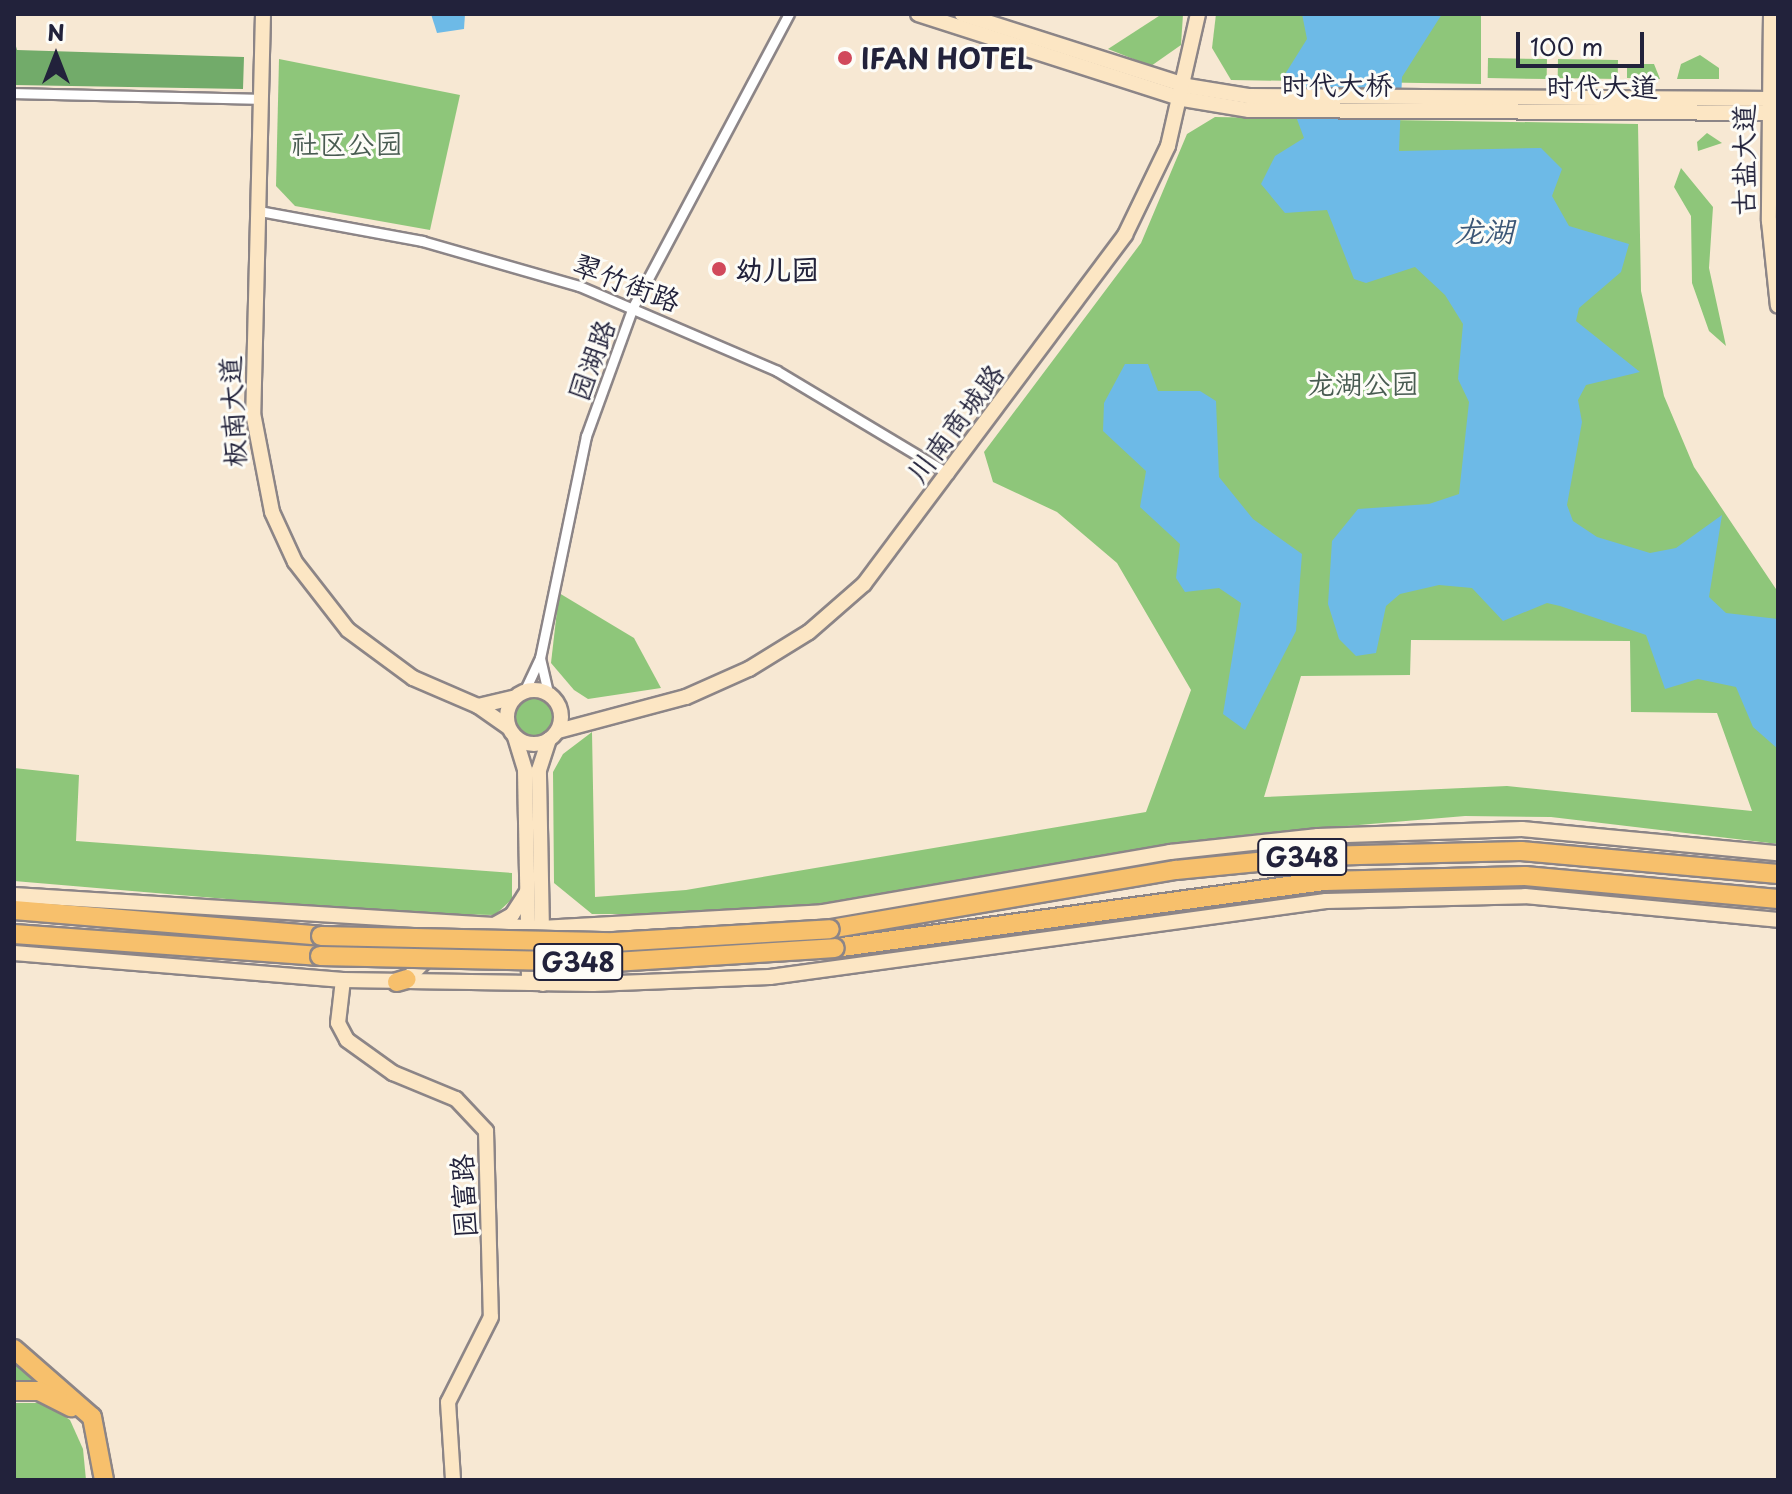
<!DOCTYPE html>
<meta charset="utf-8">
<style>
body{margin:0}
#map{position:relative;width:1792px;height:1494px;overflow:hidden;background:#f7e8d3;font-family:"Playpen Sans","LXGW WenKai TC",sans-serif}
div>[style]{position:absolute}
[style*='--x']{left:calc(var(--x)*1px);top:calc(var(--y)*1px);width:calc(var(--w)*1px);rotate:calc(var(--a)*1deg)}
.green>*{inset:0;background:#8ec67a;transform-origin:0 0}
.round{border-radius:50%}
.forest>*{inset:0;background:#72ab6a}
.water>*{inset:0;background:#6dbae7}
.roads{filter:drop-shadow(2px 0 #8c8587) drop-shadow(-2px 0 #8c8587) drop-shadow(0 2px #8c8587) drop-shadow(0 -2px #8c8587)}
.street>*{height:9px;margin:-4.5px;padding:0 4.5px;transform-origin:4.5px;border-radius:4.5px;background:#fff}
.secondary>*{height:14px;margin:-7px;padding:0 7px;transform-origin:7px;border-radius:7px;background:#fce6c4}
.secondary>.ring{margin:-7px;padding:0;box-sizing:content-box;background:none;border:14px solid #fce6c4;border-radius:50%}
.highway>*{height:18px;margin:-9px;padding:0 9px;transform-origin:9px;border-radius:9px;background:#f7c06c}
.bridges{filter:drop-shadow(2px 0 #8c8587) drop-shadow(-2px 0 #8c8587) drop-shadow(0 2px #8c8587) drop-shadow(0 -2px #8c8587)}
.highway-bridge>*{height:18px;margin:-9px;padding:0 9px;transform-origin:9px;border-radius:9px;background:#f7c06c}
.dots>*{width:22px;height:22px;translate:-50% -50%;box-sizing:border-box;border:4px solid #fdfcf7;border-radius:50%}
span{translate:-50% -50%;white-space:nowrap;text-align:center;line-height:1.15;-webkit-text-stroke:6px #fdfcf7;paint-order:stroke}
.shield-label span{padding:2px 6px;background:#fdfcf7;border:2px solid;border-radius:6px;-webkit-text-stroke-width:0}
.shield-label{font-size:26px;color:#22223b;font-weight:700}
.poi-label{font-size:28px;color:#22223b;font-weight:700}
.left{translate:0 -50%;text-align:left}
.street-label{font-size:28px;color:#22223b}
.park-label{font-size:28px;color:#485b51}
.water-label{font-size:30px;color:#3c5777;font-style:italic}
.frame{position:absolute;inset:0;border:16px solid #22223b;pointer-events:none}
.north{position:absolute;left:16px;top:16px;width:80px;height:80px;-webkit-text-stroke:6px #fdfcf7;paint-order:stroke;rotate:0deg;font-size:22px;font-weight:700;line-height:32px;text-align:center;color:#22223b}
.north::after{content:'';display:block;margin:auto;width:28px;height:36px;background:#22223b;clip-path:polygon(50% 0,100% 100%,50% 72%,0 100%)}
.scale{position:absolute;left:1516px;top:32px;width:128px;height:36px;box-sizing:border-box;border:4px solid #22223b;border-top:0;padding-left:10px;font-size:24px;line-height:28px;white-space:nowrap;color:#22223b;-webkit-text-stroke:6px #fdfcf7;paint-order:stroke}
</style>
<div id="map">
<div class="green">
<i style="clip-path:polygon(1162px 14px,1183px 14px,1181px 45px,1151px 66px,1108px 49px)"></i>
<i style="clip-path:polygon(1216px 14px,1481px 14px,1481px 84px,1231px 80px,1212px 48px)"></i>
<i style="clip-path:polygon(1700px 55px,1719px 68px,1719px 79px,1677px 79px,1681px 64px)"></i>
<i style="left:1488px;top:58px;width:59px;height:20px;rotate:1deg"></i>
<i style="clip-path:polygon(279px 59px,460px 95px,430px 230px,295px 206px,276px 186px)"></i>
<i style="left:1558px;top:59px;width:60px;height:19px;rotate:1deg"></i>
<i style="clip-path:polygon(1627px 64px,1654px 64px,1660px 79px,1627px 78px)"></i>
<i style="clip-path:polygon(evenodd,1215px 117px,1638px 124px,1641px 291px,1664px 396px,1694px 467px,1778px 592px,1778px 844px,1551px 817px,1465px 816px,1252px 834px,819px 904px,701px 914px,592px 914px,554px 883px,553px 772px,563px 754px,592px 732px,595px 897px,686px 890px,1146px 812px,1191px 690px,1117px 563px,1057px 512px,993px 482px,984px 452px,1141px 243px,1187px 134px,1215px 117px,1411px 640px,1630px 641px,1631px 712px,1717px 713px,1752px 811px,1507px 786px,1264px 797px,1301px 676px,1410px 675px,1411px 640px)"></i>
<i style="clip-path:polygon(1707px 133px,1722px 143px,1698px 151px,1697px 142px)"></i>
<i style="clip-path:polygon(1681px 168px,1713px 207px,1709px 268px,1726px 346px,1709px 331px,1692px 283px,1691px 216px,1674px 187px)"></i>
<i style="clip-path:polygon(559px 593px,634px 638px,661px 688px,588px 699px,574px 690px,551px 663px)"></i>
<i class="round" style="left:515px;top:698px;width:38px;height:38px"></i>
<i style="clip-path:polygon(14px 768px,79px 775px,76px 841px,512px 873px,512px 899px,495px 915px,393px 913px,14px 881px)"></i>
<i style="clip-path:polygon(14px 1361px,33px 1375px,50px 1391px,14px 1383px)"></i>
<i style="clip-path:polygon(14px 1403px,45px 1403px,70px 1420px,83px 1449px,86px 1480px,14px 1480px)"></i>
</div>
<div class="forest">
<i style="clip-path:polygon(14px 39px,17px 50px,244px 57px,243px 89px,14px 85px)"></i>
</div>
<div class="water">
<i style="clip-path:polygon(431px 14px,465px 14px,464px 29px,437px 33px)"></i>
<i style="clip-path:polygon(1302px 14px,1442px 14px,1402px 77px,1399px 151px,1541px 148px,1562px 169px,1552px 196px,1569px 226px,1629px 244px,1621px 272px,1579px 308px,1576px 321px,1640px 372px,1586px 385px,1578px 400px,1582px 422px,1567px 505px,1573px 521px,1597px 537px,1650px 553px,1676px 548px,1722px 515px,1709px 597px,1726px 613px,1778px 619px,1778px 749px,1753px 727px,1736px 687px,1698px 679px,1665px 689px,1646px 635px,1560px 606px,1547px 603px,1503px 621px,1472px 588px,1439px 585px,1400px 594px,1386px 606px,1376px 653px,1356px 656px,1339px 639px,1328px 604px,1332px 541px,1358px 509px,1429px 504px,1459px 494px,1469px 402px,1458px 379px,1463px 324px,1445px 295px,1415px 267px,1366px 283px,1354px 279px,1327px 210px,1285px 213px,1261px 184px,1275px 156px,1304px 138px,1282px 79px,1307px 39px)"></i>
<i style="clip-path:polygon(1125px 364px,1148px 364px,1158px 391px,1200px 391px,1216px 401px,1219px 477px,1253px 519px,1302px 554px,1296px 631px,1245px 730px,1223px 714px,1241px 603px,1219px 588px,1185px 592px,1176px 578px,1180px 544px,1140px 507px,1146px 471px,1103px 431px,1104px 403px)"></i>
</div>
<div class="roads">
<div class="street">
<i style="--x:15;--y:93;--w:246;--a:1.4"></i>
<i style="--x:259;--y:211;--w:166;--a:10.4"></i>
<i style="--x:422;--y:241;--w:163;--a:16"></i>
<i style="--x:579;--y:286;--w:215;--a:23.2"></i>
<i style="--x:777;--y:371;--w:200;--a:30.9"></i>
<i style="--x:540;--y:658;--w:227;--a:-78.3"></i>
<i style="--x:586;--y:436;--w:137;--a:-70"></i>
<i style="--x:633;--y:307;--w:332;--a:-62"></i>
<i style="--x:524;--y:692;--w:38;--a:-65"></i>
<i style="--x:540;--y:658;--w:37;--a:77"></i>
</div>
<div class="secondary">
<i style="--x:263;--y:14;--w:399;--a:91.4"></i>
<i style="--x:253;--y:413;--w:101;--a:79.1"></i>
<i style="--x:272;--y:512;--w:55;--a:65.3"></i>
<i style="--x:295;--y:562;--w:86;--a:52.1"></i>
<i style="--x:348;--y:630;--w:81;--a:36.4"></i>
<i style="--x:413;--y:678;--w:71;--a:23.3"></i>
<i style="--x:918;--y:14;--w:278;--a:17.8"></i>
<i style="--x:1183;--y:99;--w:67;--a:9.5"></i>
<i style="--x:1249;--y:110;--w:529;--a:0.32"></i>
<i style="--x:962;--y:14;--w:236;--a:17.7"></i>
<i style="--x:1187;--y:86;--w:62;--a:9.3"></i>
<i style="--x:1248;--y:96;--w:530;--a:0.32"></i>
<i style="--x:1771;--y:14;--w:207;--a:90.6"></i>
<i style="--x:1769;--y:221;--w:85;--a:84"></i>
<i class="ring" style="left:507px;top:690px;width:40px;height:40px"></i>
<i style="--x:508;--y:727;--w:37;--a:-145"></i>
<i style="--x:478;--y:706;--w:37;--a:-13"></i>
<i style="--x:558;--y:731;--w:132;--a:-14.9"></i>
<i style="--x:686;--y:697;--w:69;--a:-24"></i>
<i style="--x:749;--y:669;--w:70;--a:-31.7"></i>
<i style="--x:809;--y:632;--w:73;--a:-41.1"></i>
<i style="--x:864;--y:584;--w:436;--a:-53.2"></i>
<i style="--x:1125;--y:235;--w:99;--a:-64.2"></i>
<i style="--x:1168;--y:146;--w:135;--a:-77.2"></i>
<i style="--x:515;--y:737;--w:34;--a:73"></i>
<i style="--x:525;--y:770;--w:213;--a:88.9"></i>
<i style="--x:14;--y:895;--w:528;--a:3.58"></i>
<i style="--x:541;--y:928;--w:282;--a:-3.2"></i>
<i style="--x:823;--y:912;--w:352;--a:-9.8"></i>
<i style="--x:1170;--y:852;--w:149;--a:-6.2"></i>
<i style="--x:1318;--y:836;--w:204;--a:-2"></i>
<i style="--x:1522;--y:829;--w:257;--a:5.4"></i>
<i style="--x:492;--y:926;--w:23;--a:-29"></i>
<i style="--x:512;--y:915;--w:27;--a:-57"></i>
<i style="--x:14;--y:953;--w:330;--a:4.7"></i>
<i style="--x:343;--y:980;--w:250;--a:0.9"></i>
<i style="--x:593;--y:984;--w:177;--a:-2.3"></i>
<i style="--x:770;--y:977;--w:561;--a:-7.78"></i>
<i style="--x:1326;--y:901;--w:199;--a:-1.4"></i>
<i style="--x:1525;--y:896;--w:254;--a:5.4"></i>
<i style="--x:407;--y:979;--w:27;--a:-45"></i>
<i style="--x:426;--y:960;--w:29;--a:-108"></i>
<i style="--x:343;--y:980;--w:43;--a:96.6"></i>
<i style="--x:338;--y:1023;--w:19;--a:62"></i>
<i style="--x:347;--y:1040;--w:57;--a:35.7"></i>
<i style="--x:393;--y:1073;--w:68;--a:22.4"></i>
<i style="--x:456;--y:1099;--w:44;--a:46.8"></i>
<i style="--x:486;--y:1131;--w:186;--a:88.5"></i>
<i style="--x:491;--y:1317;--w:95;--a:116.8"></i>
<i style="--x:448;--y:1402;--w:78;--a:86.3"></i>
<i style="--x:543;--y:984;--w:214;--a:-91.1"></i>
<i style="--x:539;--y:770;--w:32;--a:-72"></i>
</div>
<div class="highway">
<i style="--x:14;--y:910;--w:308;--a:4.8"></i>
<i style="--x:830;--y:929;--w:351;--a:-9.7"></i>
<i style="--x:1176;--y:870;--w:145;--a:-5.6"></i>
<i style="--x:1320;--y:856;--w:201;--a:-1.4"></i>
<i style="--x:1521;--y:851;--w:258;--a:5.1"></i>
<i style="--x:14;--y:934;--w:307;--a:4.1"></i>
<i style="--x:835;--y:948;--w:495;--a:-7.8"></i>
<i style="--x:1325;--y:881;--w:200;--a:-1.4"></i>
<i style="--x:1525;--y:876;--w:254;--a:5.2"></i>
<i style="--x:397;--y:982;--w:10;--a:-17"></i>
<i style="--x:14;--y:1349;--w:103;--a:41.1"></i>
<i style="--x:92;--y:1417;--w:64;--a:79.2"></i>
<i style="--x:14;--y:1391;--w:25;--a:0"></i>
<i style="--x:39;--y:1391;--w:36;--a:27"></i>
</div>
</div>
<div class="bridges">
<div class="highway-bridge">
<i style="--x:321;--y:936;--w:293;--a:1.2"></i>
<i style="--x:614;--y:942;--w:216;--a:-3.4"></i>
<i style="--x:320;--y:956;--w:294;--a:1.2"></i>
<i style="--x:614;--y:962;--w:221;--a:-3.6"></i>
</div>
</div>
<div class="dots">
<i style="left:845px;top:58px;background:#d1495b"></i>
<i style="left:719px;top:269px;background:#d1495b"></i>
</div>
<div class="shield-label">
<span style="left:1302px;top:857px">G348</span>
<span style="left:578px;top:962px">G348</span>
</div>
<div class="poi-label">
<span class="left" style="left:861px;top:58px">IFAN HOTEL</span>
<span class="left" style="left:735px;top:269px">幼儿园</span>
</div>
<div class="street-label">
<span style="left:1337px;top:84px">时代大桥</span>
<span style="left:1602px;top:86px">时代大道</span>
<span style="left:1743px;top:160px;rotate:-90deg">古盐大道</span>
<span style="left:627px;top:282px;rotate:21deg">翠竹街路</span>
<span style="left:591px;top:360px;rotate:-70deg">园湖路</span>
<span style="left:232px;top:412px;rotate:-93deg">板南大道</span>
<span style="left:955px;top:423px;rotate:-53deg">川南商城路</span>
<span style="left:463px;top:1196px;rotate:-93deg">园富路</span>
</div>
<div class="park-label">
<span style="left:347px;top:143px">社区公园</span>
<span style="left:1363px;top:383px">龙湖公园</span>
</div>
<div class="water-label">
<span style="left:1484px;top:230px">龙湖</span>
</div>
<div class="frame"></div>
<div class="north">N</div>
<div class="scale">100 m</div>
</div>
